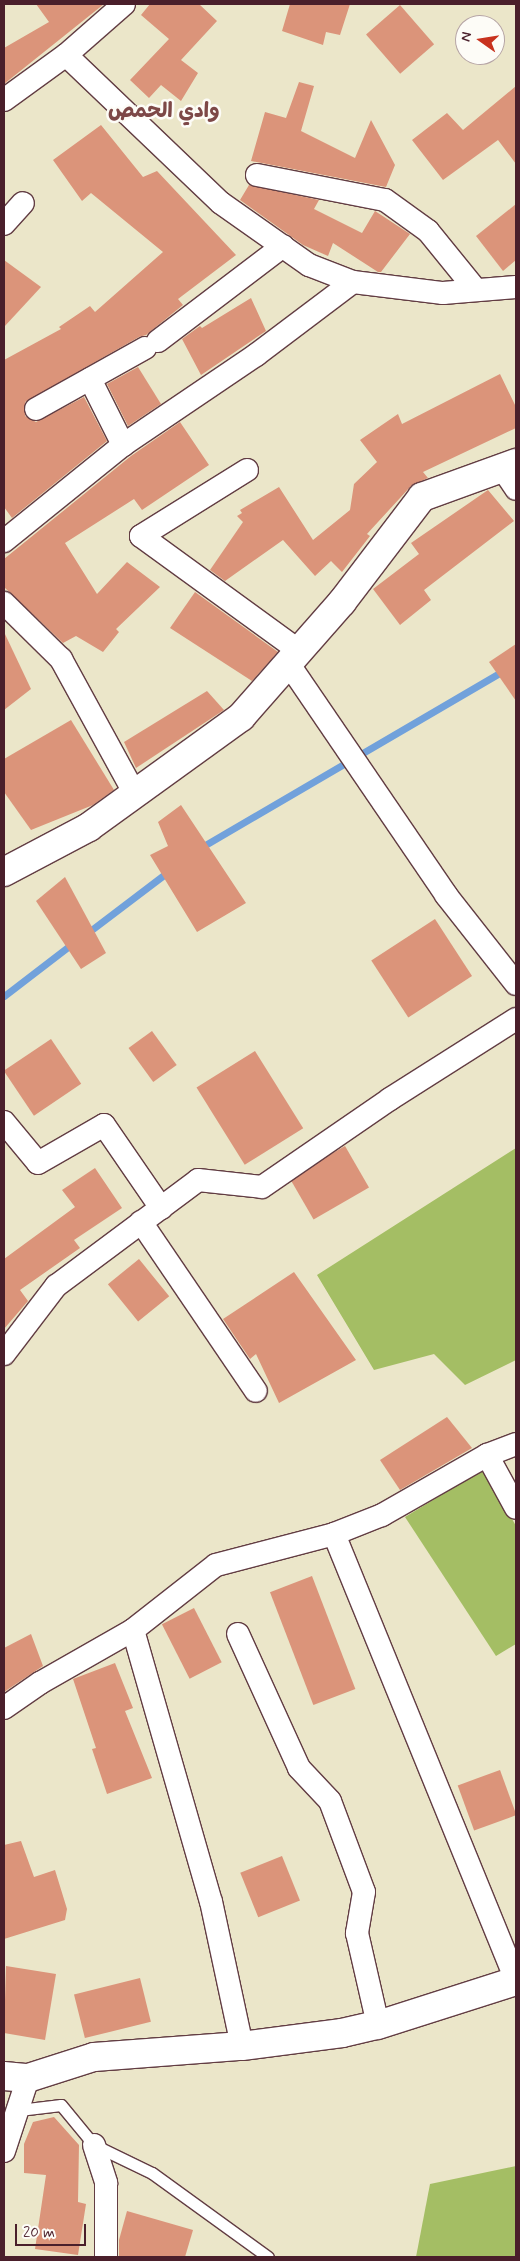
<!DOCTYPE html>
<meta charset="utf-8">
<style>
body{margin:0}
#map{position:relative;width:520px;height:2261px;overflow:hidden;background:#ebe6c9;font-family:Mynerve,"Playpen Sans Arabic",sans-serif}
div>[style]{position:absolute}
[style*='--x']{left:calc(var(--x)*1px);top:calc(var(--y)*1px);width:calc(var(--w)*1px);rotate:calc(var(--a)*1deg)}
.green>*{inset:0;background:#a4be64}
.stream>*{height:7px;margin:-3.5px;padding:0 3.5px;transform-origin:3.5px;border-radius:3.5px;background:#71a1db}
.building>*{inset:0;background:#db947a;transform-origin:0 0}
.roads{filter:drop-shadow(1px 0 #623d43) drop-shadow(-1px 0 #623d43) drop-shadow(0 1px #623d43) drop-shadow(0 -1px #623d43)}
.service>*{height:11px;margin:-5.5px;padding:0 5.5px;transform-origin:5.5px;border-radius:5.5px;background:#fff}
.minor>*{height:22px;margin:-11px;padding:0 11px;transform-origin:11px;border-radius:11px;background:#fff}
.tertiary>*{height:28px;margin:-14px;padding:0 14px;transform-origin:14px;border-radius:14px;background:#fff}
span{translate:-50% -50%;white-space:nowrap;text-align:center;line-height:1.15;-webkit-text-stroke:5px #fdfcf7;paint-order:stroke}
.district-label{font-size:21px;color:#7d4847;font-weight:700}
.frame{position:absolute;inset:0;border:5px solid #4a1f2b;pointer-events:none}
.north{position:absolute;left:455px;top:15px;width:50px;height:50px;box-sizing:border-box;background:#fdfcf7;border:1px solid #b5a4a5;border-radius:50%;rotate:283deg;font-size:14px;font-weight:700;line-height:20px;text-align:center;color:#4a1f2b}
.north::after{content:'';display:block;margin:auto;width:18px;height:22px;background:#c8321e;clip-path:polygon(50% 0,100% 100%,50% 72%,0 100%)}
.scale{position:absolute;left:15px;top:2224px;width:71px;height:22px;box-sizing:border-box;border:2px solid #4a1f2b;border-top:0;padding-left:6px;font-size:15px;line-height:18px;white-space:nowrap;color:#4a1f2b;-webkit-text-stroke:4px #fdfcf7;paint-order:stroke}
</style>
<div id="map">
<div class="green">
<i style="clip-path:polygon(516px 1148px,516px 1360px,465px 1385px,434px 1354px,374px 1370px,317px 1275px)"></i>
<i style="clip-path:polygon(484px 1469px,516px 1526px,516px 1644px,496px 1656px,405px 1517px)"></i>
<i style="clip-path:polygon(516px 2166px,516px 2257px,416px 2257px,430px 2184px)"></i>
</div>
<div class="stream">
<i style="--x:200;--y:848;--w:366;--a:-30.3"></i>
<i style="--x:86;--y:934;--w:104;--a:-37.2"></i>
<i style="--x:4;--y:996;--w:87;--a:-37.5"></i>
</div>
<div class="building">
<i style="clip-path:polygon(36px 4px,104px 4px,4px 84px,4px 48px,49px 22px)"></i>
<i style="clip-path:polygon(150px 4px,199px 4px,217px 21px,181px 60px,198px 73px,181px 101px,161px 85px,149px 98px,130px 80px,169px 39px,141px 15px)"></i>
<i style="clip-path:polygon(290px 4px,350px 4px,340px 35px,326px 32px,323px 45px,282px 31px)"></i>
<i style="left:400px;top:5px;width:52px;height:45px;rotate:49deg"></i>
<i style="clip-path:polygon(299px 82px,314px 86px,301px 131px,355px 158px,371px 120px,395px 165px,386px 187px,251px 161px,265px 112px,286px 118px)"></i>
<i style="clip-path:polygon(516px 86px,516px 164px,498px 140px,443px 180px,412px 140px,447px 113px,463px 130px)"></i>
<i style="clip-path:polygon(101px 125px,143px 177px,157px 171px,236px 255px,178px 299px,183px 305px,146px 335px,139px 337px,25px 402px,25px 416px,36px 422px,84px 397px,107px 441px,12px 518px,4px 507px,4px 360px,61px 329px,59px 327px,90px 306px,95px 312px,163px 252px,91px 193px,82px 201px,53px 160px)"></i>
<i style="clip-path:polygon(249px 185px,319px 200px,314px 209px,362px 233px,375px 211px,410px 234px,381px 272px,378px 272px,333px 243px,328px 256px,303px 245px,240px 200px)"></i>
<i style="clip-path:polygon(516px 204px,516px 260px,503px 271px,476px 236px)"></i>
<i style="clip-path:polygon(4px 260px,41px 287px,4px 327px)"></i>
<i style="clip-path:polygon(251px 298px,266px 331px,201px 375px,182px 339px,200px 326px,202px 328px)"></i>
<i style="clip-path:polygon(138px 367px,161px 404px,128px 426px,107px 384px)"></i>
<i style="clip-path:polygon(500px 374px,516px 407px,516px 428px,423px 472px,428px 478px,411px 486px,367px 534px,370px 536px,342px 572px,331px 561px,315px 576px,283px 540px,225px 581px,210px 570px,243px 522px,237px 516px,242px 513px,240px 510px,279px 487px,313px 540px,350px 510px,354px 484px,377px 462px,360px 440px,398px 414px,402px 424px)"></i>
<i style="clip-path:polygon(180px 422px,209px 465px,142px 510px,134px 499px,65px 543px,97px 594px,127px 562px,160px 587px,116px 629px,119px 632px,103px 652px,76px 636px,63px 643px,4px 587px,4px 559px,131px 456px)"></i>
<i style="clip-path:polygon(488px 490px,514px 521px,424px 590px,431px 600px,400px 625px,373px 589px,419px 554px,411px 543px)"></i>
<i style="clip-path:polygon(195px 592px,278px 652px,252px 681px,170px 628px)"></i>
<i style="clip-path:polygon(4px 632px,31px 689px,4px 710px)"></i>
<i style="clip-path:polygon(516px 644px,516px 701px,489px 662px)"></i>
<i style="clip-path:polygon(207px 691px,224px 710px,136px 768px,124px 742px)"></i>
<i style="clip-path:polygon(71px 720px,114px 790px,93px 805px,31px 830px,4px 792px,4px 759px)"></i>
<i style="clip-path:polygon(181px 805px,246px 903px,197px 932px,150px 855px,168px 846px,158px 822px)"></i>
<i style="clip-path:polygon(65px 877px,106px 953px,81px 969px,36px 901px)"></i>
<i style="left:435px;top:919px;width:68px;height:76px;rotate:57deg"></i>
<i style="left:152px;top:1031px;width:42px;height:29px;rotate:54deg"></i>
<i style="left:51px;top:1039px;width:54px;height:57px;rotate:56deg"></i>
<i style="left:255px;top:1051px;width:91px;height:69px;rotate:58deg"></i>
<i style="left:345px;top:1146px;width:48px;height:64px;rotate:60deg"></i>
<i style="clip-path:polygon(95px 1168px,122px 1208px,74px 1240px,80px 1248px,20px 1290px,28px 1301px,4px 1329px,4px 1259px,75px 1207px,62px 1190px)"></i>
<i style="left:139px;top:1259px;width:48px;height:40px;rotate:51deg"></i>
<i style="clip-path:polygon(294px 1272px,356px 1360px,279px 1403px,256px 1354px,250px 1359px,223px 1319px)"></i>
<i style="clip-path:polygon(447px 1417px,472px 1448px,400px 1490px,380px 1460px)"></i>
<i style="left:312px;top:1576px;width:121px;height:45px;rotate:69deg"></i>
<i style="left:194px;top:1608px;width:61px;height:36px;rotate:63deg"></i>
<i style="clip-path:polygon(31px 1634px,43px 1666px,4px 1692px,4px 1648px)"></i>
<i style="clip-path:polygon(115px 1663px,133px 1708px,125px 1711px,152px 1778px,107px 1794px,92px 1749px,96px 1748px,73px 1679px)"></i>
<i style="left:500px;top:1770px;width:48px;height:45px;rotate:70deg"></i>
<i style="clip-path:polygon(21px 1841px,34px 1877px,55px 1870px,67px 1909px,65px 1920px,4px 1939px,4px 1845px)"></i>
<i style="left:282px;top:1856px;width:48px;height:45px;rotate:68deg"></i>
<i style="clip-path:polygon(6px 1966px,56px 1974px,45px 2040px,4px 2033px)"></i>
<i style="left:140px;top:1978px;width:45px;height:68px;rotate:76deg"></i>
<i style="clip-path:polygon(54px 2117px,79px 2145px,78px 2202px,86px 2204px,78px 2255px,35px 2249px,46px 2175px,24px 2173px,24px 2144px,33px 2122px)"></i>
<i style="clip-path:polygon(127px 2211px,193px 2230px,185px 2257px,119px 2257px,119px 2240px)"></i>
</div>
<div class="roads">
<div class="service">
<i style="--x:19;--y:2110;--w:42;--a:-6.8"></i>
<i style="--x:61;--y:2105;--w:52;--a:50.5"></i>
<i style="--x:94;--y:2145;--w:64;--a:25.8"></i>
<i style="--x:152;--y:2173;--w:143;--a:35.9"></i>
</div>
<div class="minor">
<i style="--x:66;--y:55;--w:214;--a:43.7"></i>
<i style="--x:221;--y:203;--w:108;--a:35.2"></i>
<i style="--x:309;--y:265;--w:47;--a:21.1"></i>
<i style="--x:353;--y:282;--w:91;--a:7"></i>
<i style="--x:443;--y:293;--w:73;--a:-4.7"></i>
<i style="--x:4;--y:100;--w:77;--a:-36"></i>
<i style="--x:66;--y:55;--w:77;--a:-41.3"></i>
<i style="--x:257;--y:175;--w:130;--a:11.1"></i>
<i style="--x:385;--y:200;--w:53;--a:35.8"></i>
<i style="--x:428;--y:231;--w:76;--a:50.9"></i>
<i style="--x:4;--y:224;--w:28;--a:-48"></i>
<i style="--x:158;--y:341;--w:157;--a:-37.2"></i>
<i style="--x:90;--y:379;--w:74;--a:63.4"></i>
<i style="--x:36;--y:409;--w:125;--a:-29.2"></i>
<i style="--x:502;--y:468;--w:25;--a:56"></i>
<i style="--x:247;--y:470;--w:125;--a:148.1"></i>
<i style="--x:141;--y:536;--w:195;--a:36"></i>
<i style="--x:4;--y:541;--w:153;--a:-38.9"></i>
<i style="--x:123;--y:445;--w:161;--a:-34.1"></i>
<i style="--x:256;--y:355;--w:121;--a:-37"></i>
<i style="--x:4;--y:603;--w:80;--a:44.5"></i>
<i style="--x:61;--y:659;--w:154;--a:61.3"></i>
<i style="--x:288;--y:663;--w:281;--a:55.7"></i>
<i style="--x:446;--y:895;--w:113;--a:51.8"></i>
<i style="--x:4;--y:1122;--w:53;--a:50.3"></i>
<i style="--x:38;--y:1163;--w:76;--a:-29.9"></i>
<i style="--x:104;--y:1125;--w:101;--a:55.5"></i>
<i style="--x:141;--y:1222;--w:204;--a:55.8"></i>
<i style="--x:4;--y:1354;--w:86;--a:-52.6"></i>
<i style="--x:56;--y:1286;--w:177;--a:-36.7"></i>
<i style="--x:198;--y:1180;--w:64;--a:6.2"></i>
<i style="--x:262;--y:1187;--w:155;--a:-34.5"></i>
<i style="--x:390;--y:1099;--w:149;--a:-32.4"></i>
<i style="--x:516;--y:1444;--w:31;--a:159"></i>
<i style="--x:487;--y:1455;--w:60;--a:61.3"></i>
<i style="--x:334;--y:1534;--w:483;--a:67.8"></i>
<i style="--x:238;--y:1634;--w:147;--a:65.5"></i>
<i style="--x:299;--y:1768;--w:45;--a:46.8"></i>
<i style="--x:330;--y:1801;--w:97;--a:69.5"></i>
<i style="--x:364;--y:1892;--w:42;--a:99.7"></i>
<i style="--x:357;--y:1933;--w:94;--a:77.1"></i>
<i style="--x:4;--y:1708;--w:44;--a:-34.8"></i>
<i style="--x:40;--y:1683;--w:107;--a:-29.7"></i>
<i style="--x:242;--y:2046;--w:147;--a:-102.1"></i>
<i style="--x:211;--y:1902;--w:283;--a:-106"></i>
<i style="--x:133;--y:1630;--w:105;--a:-38.1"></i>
<i style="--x:216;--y:1565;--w:122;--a:-14.7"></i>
<i style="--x:334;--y:1534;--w:52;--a:-21.6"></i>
<i style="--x:382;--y:1515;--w:121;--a:-29.7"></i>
<i style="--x:94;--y:2145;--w:40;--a:72"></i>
<i style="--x:106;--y:2183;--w:74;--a:90"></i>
<i style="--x:4;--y:2151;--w:77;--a:-71.8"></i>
</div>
<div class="tertiary">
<i style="--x:4;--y:872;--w:96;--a:-27.9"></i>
<i style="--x:89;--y:827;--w:188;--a:-35.9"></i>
<i style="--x:241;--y:717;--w:153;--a:-48.7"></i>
<i style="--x:342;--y:602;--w:132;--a:-52.7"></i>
<i style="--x:422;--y:497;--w:100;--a:-19.9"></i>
<i style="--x:4;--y:2076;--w:24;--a:5"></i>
<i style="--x:28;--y:2078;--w:69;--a:-17.7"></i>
<i style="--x:94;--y:2057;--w:148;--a:-4.3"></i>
<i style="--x:242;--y:2046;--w:101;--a:-7.4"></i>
<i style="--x:342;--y:2033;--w:37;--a:-13"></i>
<i style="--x:378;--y:2025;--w:145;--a:-17.7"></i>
</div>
</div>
<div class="district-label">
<span style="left:164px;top:111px">وادي الحمص</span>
</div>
<div class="frame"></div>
<div class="north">N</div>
<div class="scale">20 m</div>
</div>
